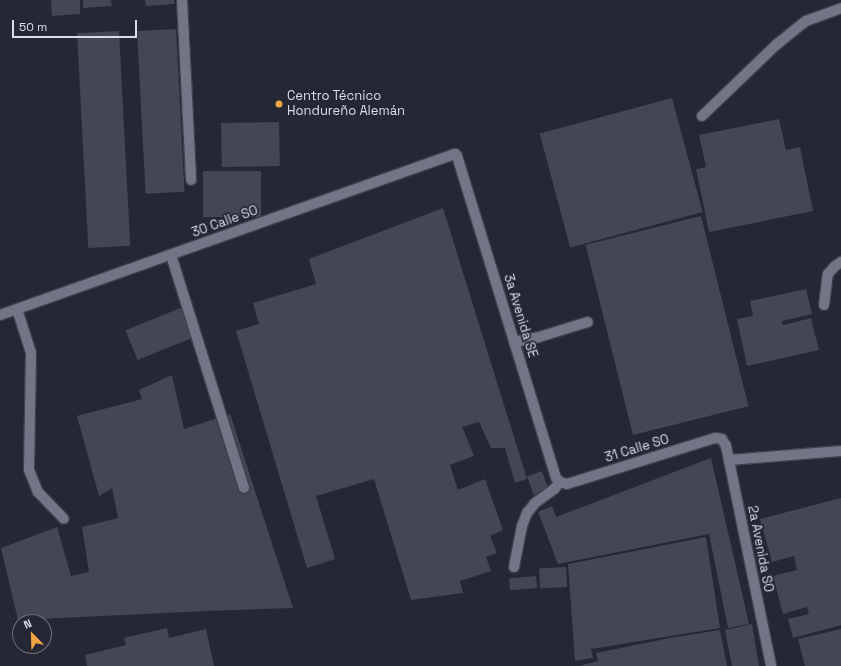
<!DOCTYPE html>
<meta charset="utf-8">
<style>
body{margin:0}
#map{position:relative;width:841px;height:666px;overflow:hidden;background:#252735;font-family:"Space Grotesk",sans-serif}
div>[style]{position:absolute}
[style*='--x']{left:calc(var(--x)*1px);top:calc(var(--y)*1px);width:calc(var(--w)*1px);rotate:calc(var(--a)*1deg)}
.building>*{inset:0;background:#434655;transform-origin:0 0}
.roads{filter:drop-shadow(1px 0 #3f414c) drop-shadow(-1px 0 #3f414c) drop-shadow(0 1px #3f414c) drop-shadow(0 -1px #3f414c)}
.minor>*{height:10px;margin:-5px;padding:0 5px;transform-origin:5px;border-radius:5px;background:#727585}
.dots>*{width:11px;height:11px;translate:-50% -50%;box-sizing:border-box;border:2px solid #252735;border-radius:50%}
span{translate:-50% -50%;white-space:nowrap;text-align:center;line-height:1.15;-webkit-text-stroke:3.5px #252735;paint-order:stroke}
.poi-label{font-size:13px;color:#dbdde6}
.left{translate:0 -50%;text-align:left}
.street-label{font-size:13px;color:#dbdde6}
.north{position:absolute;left:12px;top:614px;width:40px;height:40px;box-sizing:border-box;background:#252735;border:1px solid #6e707c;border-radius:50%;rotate:337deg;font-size:11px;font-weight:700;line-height:16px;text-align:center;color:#dbdde6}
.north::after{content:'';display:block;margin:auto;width:14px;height:18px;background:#f4a443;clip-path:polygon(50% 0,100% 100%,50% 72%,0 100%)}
.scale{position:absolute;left:12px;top:20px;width:125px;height:18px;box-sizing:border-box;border:2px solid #dbdde6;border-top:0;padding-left:5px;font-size:12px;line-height:14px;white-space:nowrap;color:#dbdde6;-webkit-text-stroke:3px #252735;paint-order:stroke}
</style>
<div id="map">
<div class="building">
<i style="clip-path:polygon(51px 0,80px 0,80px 14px,52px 16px)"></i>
<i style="clip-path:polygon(83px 0,111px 0,112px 6px,83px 8px)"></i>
<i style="clip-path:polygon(145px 0,174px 0,174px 4px,146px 6px)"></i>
<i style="left:176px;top:29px;width:163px;height:39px;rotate:87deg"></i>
<i style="left:119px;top:31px;width:215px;height:42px;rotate:87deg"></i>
<i style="left:672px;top:98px;width:118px;height:137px;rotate:75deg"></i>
<i style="clip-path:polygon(779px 119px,786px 150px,800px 147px,813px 211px,709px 232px,696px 169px,706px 167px,699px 135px)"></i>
<i style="left:279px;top:122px;width:44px;height:58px;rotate:89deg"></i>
<i style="left:203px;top:171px;width:58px;height:46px"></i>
<i style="clip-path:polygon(443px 208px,527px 479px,515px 483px,505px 448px,491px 448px,479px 422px,462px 427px,474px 456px,450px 465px,458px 490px,485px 479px,503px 530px,490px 536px,497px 553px,486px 557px,491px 571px,460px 581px,463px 593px,411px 600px,374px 479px,316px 496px,335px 559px,307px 568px,236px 331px,259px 324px,253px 303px,316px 284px,309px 259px)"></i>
<i style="left:701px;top:216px;width:196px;height:119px;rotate:76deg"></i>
<i style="clip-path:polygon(806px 289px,812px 314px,782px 321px,783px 325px,811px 318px,819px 350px,747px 366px,737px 319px,753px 316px,750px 301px)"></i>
<i style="left:183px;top:307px;width:32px;height:62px;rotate:68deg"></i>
<i style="clip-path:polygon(172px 375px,184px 429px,230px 414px,293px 608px,206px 611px,18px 620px,1px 548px,57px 527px,71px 576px,89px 572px,82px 527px,118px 518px,112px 488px,99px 496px,77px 416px,142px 399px,139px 390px)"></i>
<i style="clip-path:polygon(711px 458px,749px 624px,728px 628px,709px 534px,558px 564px,538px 512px,552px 506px,556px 517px)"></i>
<i style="left:542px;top:471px;width:20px;height:16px;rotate:70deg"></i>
<i style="clip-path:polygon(841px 498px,841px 625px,793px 638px,788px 619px,809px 614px,807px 607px,783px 614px,773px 576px,797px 570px,794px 556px,772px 562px,760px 519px)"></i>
<i style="clip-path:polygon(706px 537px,720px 628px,591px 649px,593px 658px,575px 661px,568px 564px)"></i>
<i style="left:566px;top:567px;width:20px;height:27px;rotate:87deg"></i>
<i style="left:536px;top:576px;width:12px;height:27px;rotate:85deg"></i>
<i style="clip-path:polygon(752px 624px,759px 666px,732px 666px,725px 630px)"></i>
<i style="clip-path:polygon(167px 628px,169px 638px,206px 629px,214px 666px,87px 666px,85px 655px,126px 645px,124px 638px)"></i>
<i style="clip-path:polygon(841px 629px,841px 666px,805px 666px,798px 639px)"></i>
<i style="clip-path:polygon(720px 630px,727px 666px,579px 666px,598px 661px,596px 653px,670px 638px)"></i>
</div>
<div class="roads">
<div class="minor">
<i style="--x:182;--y:0;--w:180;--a:87.1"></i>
<i style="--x:702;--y:116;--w:103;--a:-43.8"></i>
<i style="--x:776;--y:45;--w:38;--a:-39"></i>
<i style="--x:806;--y:21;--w:37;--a:-20"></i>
<i style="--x:171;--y:255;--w:244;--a:72.6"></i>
<i style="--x:824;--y:305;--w:31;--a:-83"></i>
<i style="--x:828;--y:274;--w:9;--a:-49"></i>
<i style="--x:834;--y:267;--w:9;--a:-36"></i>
<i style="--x:17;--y:309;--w:46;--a:72.3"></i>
<i style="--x:31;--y:353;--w:117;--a:91"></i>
<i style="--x:29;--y:470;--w:24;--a:68"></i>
<i style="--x:38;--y:492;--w:37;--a:46"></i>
<i style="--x:0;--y:315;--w:483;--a:-19.5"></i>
<i style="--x:455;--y:154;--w:3;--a:45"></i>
<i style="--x:457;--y:156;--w:337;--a:72.9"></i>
<i style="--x:556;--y:478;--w:6;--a:45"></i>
<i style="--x:514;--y:342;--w:25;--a:-11"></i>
<i style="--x:539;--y:337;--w:51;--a:-17"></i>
<i style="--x:729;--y:460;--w:112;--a:-4.6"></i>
<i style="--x:560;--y:482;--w:7;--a:16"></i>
<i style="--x:567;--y:484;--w:155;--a:-17.3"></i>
<i style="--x:715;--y:438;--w:7;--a:8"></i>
<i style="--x:722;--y:439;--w:8;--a:60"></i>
<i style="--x:726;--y:446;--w:225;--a:78.4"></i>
<i style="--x:514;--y:567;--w:42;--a:-79"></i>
<i style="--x:522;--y:526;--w:14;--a:-69"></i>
<i style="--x:527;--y:513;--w:13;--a:-51"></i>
<i style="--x:535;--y:503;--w:24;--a:-36"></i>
<i style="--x:554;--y:489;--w:9;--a:-49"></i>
</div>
</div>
<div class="dots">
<i style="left:279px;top:104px;background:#f4a443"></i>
</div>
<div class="poi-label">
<span class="left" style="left:287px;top:104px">Centro Técnico<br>Hondureño Alemán</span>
</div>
<div class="street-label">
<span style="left:225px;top:222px;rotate:-20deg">30 Calle SO</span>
<span style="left:520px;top:316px;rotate:73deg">3a Avenida SE</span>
<span style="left:637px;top:449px;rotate:-17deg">31 Calle SO</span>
<span style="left:760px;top:549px;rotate:79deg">2a Avenida SO</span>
</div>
<div class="north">N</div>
<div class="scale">50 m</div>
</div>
